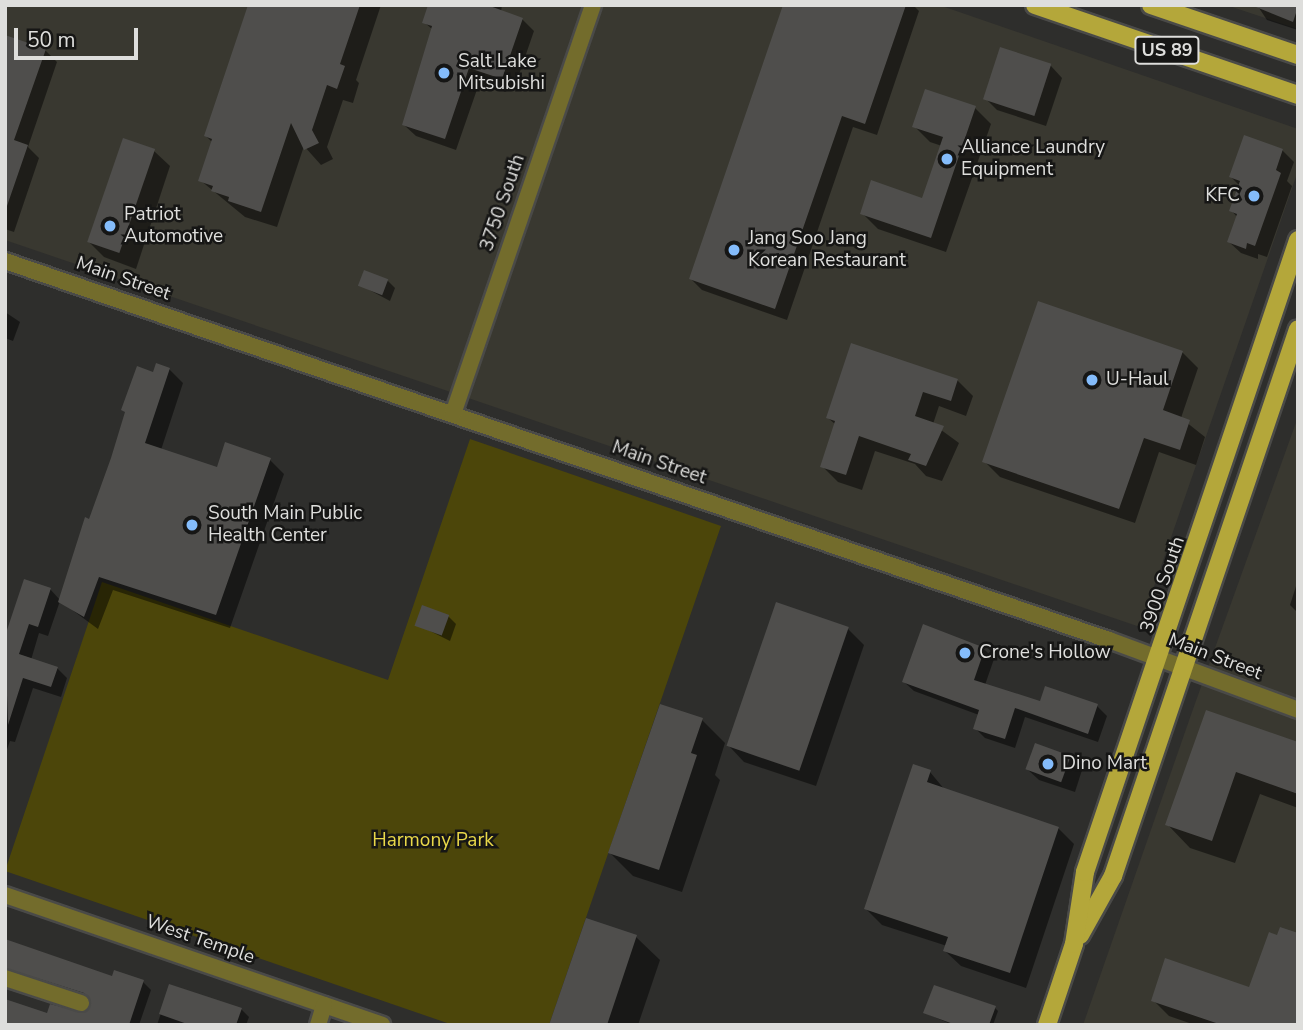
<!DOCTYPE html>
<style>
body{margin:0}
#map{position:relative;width:1303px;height:1030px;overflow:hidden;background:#2e2e2c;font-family:"Nunito Sans",sans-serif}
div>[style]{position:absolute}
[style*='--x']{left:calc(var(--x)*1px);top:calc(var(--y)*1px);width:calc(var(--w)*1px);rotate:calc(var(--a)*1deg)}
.built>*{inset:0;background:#393830}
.green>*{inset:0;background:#4c460a}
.shadow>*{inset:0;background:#0007}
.building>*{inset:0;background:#4f4e4c;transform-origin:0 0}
.roads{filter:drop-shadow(2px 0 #4a4a48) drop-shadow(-2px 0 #4a4a48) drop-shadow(0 2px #4a4a48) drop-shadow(0 -2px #4a4a48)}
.minor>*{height:16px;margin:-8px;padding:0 8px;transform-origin:8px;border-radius:8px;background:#736c2c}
.major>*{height:18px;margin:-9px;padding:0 9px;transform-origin:9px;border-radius:9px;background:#b4a73a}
.dots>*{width:19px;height:19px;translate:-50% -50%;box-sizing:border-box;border:4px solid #161615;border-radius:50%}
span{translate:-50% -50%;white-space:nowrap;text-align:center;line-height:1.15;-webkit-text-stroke:5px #161615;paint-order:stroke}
.shield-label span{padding:2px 5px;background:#161615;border:2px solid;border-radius:5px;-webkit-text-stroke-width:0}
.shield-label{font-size:18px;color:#dededc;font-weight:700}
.poi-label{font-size:19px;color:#dededc}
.left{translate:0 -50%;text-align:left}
.right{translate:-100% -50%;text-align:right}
.street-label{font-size:19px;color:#dededc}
.park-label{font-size:19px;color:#e9d849}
.frame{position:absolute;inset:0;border:7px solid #dededc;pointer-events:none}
.scale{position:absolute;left:14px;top:28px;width:124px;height:32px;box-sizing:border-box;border:4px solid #dededc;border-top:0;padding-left:9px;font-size:21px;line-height:24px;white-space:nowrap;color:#dededc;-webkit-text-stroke:5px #161615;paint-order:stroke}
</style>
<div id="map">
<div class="built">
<i style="clip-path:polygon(5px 5px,939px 5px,1298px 129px,1298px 171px,1140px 627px,5px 240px)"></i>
<i style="clip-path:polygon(1226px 5px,1298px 5px,1298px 29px)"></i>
<i style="clip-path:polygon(1298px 417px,1298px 1025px,1083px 1025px,1192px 712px)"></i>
</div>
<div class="green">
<i style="clip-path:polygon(470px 439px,721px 526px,549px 1025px,453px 1025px,5px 871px,102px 582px,388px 680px)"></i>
</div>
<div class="shadow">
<i style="clip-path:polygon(249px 5px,381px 5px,356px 80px,359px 83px,353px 103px,343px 100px,327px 147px,333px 159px,321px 165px,304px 146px,277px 227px,245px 217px,200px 180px,213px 143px,206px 136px)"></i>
<i style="clip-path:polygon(430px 5px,502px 5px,501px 12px,522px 19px,534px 31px,514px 89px,481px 78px,456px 150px,416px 136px,404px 125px,433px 30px,424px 22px)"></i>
<i style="clip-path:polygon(785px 5px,913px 5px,919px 11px,877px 135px,853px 127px,787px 320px,702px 290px,691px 279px)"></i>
<i style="clip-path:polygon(1257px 5px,1298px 5px,1298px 30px,1267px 20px)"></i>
<i style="clip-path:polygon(5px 37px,45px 50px,57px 62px,28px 147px,39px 158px,14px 232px,5px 229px)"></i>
<i style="clip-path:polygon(1002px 49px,1051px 66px,1062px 78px,1046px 126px,997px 110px,985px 98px)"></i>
<i style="clip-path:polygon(975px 108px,991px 124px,946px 252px,878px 229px,862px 213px,923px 200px,942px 146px,930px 142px,914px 126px)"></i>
<i style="clip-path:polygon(1282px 150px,1294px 162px,1287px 181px,1292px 186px,1267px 257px,1258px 254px,1258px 259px,1241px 253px,1229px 242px,1237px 217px,1231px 210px,1240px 186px,1231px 177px)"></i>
<i style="clip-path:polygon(154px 151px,170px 166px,136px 269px,104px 257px,88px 241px)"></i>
<i style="clip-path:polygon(387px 280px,395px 288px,390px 301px,360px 285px)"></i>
<i style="clip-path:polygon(5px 312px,20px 322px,13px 341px,5px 338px)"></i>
<i style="clip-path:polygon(1182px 352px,1198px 368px,1181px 418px,1205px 437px,1196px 465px,1159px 452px,1135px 523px,1000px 477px,984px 461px)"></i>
<i style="clip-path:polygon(169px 369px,183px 383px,161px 450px,218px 469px,270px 460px,284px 474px,230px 628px,113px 590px,98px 629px,60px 601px,48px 636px,39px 633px,31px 660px,57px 668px,67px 678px,61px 697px,33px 688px,15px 742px,10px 741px,5px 755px,5px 652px,10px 639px,50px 589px,60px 600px,154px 374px)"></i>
<i style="clip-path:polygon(957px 380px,973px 396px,966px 416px,939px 406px,933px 424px,959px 443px,942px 481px,926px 476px,915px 464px,875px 451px,862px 490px,838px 482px,822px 466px,836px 425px,828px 418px)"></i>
<i style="clip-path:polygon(1298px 580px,1298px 613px,1290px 605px)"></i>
<i style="clip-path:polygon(448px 616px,456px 624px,450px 641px,416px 624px)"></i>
<i style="clip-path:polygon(848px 629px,864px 645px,816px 786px,744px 762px,729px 746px)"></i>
<i style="clip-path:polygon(984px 649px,994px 659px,985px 685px,1041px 703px,1097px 706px,1107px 716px,1098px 742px,1025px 717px,1015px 748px,985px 738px,975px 728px,979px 715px,914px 691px,904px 682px)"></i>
<i style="clip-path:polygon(1207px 712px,1298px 744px,1298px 808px,1260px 794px,1235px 863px,1190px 848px,1167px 824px)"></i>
<i style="clip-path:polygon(702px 720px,725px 743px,715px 775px,720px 780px,682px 892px,633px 876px,610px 853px)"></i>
<i style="clip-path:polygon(1070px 758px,1082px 770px,1075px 792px,1039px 780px,1027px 769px)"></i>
<i style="clip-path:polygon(930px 772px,945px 790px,1058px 828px,1074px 844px,1026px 988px,961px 966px,945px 951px,947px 946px,882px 925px,866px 909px)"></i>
<i style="clip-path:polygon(587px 920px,636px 937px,660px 960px,638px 1025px,551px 1025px)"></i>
<i style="clip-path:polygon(1278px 937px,1298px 1025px,1195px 1025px,1169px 1016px,1153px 1000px,1250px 989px)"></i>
<i style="clip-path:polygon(5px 940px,113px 978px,143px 982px,151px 990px,139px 1025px,5px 1025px,49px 1015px,79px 1015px,93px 1008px,89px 999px,5px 973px)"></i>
<i style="clip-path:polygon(170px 986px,241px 1009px,249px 1017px,246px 1025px,157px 1025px)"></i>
<i style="clip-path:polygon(995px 1008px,998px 1011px,993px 1025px,953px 1025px,925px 1013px)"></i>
</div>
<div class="building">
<i style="clip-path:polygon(248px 5px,360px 5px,340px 64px,345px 66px,337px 89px,327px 85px,312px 130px,319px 143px,304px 150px,291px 123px,261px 212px,228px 201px,229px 197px,211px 191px,213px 186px,198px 181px,212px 139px,204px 136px)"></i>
<i style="clip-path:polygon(428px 5px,487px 5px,523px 18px,502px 79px,469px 68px,445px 139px,402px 125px,432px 26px,422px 23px)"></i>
<i style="clip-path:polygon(783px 5px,906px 5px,865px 124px,842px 116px,775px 309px,689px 279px)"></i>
<i style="clip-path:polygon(1251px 5px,1298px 5px,1298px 7px,1293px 22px)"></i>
<i style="clip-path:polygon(5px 35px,46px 49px,14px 140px,28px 145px,7px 206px)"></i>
<i style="left:1000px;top:47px;width:54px;height:55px;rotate:18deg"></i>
<i style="clip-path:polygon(925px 89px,976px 106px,931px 238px,860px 214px,871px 180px,922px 198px,943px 137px,912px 127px)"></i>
<i style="clip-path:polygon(1244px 135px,1283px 149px,1276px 170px,1281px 173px,1255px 246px,1247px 243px,1246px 249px,1227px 242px,1237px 214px,1229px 211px,1240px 181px,1229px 177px)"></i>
<i style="left:123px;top:138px;width:34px;height:110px;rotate:19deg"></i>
<i style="left:364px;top:270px;width:26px;height:17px;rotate:21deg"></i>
<i style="clip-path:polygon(1038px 301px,1183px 351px,1163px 410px,1190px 420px,1180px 450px,1144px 438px,1119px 509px,982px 462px)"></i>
<i style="clip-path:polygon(851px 343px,958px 379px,951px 401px,923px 392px,915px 416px,944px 426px,926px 466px,908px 460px,911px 454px,859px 436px,846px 475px,820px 467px,835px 421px,826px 418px)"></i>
<i style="clip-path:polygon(156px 363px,170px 368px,145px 443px,217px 467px,225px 442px,271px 458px,216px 615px,99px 577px,84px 617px,58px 602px,85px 517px,89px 519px,111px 458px,125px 412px,121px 410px,137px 366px,153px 372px)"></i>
<i style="clip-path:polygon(24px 579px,51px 588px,38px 627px,29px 624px,19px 654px,58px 667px,51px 687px,23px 678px,8px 725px,5px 636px)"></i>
<i style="left:776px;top:602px;width:77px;height:152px;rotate:19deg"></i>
<i style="left:422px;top:605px;width:29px;height:22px;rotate:20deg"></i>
<i style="clip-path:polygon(923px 624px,985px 648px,974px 680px,1040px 701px,1045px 686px,1098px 704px,1088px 734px,1015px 708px,1005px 739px,973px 729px,979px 710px,902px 682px)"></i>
<i style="clip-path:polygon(660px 704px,703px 718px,691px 753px,697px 755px,659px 870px,608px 853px)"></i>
<i style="clip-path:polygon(1206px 710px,1298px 742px,1298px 794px,1236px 772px,1212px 841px,1165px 825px)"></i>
<i style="left:1035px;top:743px;width:38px;height:28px;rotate:20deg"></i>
<i style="clip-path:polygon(913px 764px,931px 770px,927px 782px,1059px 827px,1010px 973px,943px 951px,948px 937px,864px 909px)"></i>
<i style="clip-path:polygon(586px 918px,637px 935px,607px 1025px,549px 1025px)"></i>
<i style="clip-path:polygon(1280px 927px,1298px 933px,1298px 1025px,1222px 1025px,1151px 1001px,1165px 958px,1249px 987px,1269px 932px,1277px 935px)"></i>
<i style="clip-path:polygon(5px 939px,112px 976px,114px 970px,144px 980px,129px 1025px,5px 1025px,5px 999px,47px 1013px,50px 1004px,84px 1013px,91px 1002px,84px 993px,5px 968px)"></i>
<i style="clip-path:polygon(169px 984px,242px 1008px,236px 1025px,190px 1025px,159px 1014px)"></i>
<i style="clip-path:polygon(934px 985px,996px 1006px,989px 1025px,956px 1025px,923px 1013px)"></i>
</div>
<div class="roads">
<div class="minor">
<i style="--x:5;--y:261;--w:1167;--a:18.95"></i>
<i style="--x:1109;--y:640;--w:202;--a:20.3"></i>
<i style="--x:453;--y:414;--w:432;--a:-71.1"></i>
<i style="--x:5;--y:895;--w:399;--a:19"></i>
<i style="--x:5;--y:978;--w:80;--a:18.2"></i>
<i style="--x:318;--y:1025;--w:21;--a:-73"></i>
</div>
<div class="major">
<i style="--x:1035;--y:5;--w:278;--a:18.9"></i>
<i style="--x:1151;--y:5;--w:155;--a:18.8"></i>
<i style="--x:1080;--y:935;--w:68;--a:-60.8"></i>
<i style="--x:1113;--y:876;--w:577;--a:-71.31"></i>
<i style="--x:1047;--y:1025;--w:85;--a:-71.6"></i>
<i style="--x:1074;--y:944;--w:73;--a:-81.3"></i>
<i style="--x:1085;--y:872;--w:667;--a:-71.37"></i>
</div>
</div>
<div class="dots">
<i style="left:444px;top:73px;background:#84bcfb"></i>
<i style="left:947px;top:159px;background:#84bcfb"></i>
<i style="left:1254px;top:196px;background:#84bcfb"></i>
<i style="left:110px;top:226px;background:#84bcfb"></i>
<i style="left:734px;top:250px;background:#84bcfb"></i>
<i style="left:1092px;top:380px;background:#84bcfb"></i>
<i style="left:192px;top:525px;background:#84bcfb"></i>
<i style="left:965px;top:653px;background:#84bcfb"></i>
<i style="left:1048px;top:764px;background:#84bcfb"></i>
</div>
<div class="shield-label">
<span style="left:1167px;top:50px">US 89</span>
</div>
<div class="poi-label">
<span class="left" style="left:458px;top:73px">Salt Lake<br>Mitsubishi</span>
<span class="left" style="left:961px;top:159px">Alliance Laundry<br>Equipment</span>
<span class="right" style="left:1240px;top:196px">KFC</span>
<span class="left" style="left:124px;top:226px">Patriot<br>Automotive</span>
<span class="left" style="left:748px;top:250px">Jang Soo Jang<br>Korean Restaurant</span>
<span class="left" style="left:1106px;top:380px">U-Haul</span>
<span class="left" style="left:208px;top:525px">South Main Public<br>Health Center</span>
<span class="left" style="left:979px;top:653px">Crone's Hollow</span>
<span class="left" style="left:1062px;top:764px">Dino Mart</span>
</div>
<div class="street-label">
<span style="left:503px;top:203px;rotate:-71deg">3750 South</span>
<span style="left:123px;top:279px;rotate:19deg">Main Street</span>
<span style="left:659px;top:463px;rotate:19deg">Main Street</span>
<span style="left:1163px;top:585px;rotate:-71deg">3900 South</span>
<span style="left:1215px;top:657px;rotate:21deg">Main Street</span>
<span style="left:200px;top:940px;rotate:19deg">West Temple</span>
</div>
<div class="park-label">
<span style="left:433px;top:841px">Harmony Park</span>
</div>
<div class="frame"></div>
<div class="scale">50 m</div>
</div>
